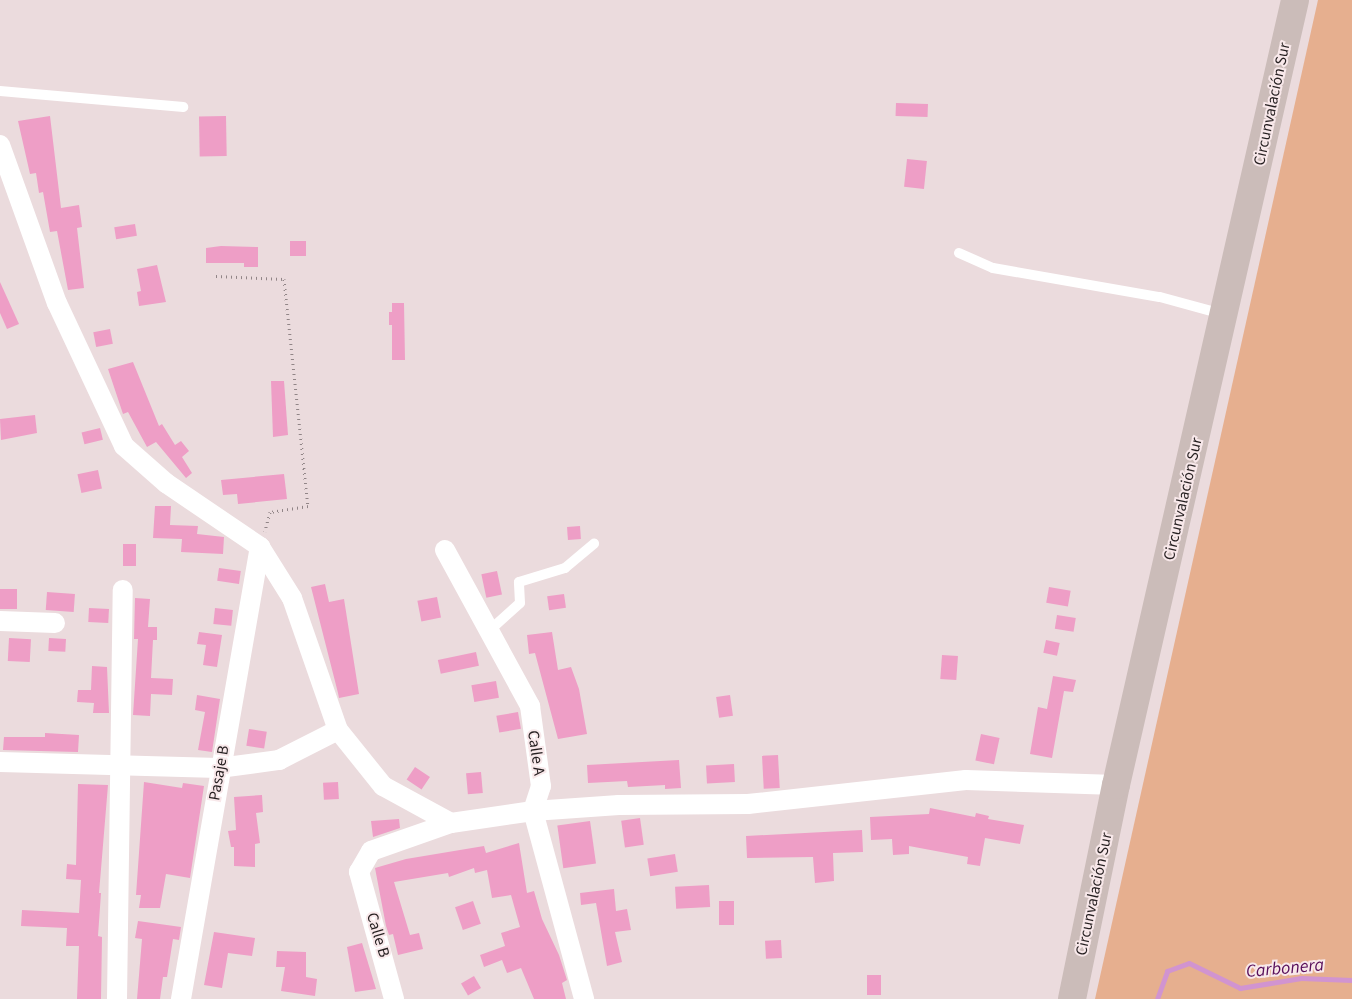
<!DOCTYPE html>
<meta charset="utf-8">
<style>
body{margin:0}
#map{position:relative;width:1352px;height:999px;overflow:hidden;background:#ebdbdd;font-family:"Source Sans 3",sans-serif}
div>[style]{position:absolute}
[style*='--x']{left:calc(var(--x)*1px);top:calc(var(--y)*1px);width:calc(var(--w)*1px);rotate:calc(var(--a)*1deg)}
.green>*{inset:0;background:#e6af8f}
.stream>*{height:5px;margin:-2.5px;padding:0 2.5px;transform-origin:2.5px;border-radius:2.5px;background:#d194d0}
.building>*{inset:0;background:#ee9ec6;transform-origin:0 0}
.path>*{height:3px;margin-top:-1.5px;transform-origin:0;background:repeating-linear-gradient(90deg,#918587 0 1px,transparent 0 5px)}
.lane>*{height:10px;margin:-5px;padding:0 5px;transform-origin:5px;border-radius:5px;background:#fff}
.street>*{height:20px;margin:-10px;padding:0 10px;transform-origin:10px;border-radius:10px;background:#fff}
.primary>*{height:28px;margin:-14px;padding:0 14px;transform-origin:14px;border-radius:14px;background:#cbbcb9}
span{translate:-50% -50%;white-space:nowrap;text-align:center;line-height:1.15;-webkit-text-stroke:4px #f8e8ea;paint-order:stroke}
.street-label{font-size:16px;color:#251f20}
.water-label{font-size:18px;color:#580e5a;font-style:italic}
</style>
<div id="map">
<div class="green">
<i style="clip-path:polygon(1318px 0,1352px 0,1352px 999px,1095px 999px)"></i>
</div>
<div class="stream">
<i style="--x:1157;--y:999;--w:30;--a:-70"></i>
<i style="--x:1167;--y:971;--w:23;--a:-20"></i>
<i style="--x:1189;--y:963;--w:57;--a:26.1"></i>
<i style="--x:1240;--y:988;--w:62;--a:-9.3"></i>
<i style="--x:1301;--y:978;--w:51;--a:2.2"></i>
</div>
<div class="building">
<i style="left:896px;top:103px;width:32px;height:13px;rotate:2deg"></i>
<i style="clip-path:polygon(50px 116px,61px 208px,79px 205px,82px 227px,77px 228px,84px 288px,68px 290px,57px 231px,50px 232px,43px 192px,39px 193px,36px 173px,30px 174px,18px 121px)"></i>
<i style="left:226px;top:116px;width:40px;height:27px;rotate:89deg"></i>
<i style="left:907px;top:159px;width:20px;height:28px;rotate:6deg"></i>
<i style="left:135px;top:224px;width:12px;height:21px;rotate:81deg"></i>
<i style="left:290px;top:241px;width:16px;height:15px"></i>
<i style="clip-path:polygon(221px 246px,258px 247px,258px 267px,244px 267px,244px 263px,206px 263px,206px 248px)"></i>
<i style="clip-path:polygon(157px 265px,166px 302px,139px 306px,137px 292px,141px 291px,137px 269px)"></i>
<i style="clip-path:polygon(0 282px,19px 324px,7px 329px,0 313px)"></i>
<i style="clip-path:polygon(392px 303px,404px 303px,405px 360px,392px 360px,392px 325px,389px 325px,389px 312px,392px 312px)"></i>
<i style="left:110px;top:329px;width:15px;height:17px;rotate:79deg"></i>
<i style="clip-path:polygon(133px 362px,159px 426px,162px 424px,175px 445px,181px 441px,189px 451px,182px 457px,192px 473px,186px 478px,156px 442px,147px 447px,128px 412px,123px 414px,108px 369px)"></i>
<i style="clip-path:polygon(271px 381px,284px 381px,288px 435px,273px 437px)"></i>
<i style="clip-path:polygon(35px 415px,37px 433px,1px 440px,0 419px)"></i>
<i style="left:100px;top:428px;width:12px;height:19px;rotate:76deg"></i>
<i style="left:98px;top:470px;width:19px;height:21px;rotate:78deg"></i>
<i style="clip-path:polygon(284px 474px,287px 499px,238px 504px,237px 494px,223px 495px,221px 480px)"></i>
<i style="clip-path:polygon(155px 506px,171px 506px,170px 525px,198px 526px,197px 534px,224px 537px,223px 554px,181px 552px,182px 539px,153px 538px)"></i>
<i style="left:580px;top:526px;width:13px;height:13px;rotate:86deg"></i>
<i style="left:123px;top:544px;width:13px;height:22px"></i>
<i style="left:219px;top:568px;width:22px;height:13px;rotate:8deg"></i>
<i style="left:497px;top:571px;width:24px;height:16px;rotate:78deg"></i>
<i style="clip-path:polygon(325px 584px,329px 602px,344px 599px,359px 694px,339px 698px,338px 693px,311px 587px)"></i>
<i style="left:1049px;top:587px;width:22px;height:16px;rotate:10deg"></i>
<i style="left:0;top:589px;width:17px;height:20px"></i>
<i style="left:47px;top:592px;width:28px;height:18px;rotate:4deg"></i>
<i style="left:564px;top:594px;width:14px;height:17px;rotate:82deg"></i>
<i style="left:437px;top:597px;width:21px;height:20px;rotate:79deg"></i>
<i style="clip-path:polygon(135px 598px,150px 599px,148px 627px,157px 627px,157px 640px,153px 640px,151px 678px,173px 679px,172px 695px,151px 694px,150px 716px,133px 715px,138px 639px,134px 639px)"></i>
<i style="left:89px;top:608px;width:20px;height:14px;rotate:3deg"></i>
<i style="left:215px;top:608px;width:18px;height:16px;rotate:6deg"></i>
<i style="left:1057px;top:615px;width:19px;height:14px;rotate:9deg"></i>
<i style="clip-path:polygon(199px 632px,222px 635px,217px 667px,203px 665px,206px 645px,197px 644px)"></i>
<i style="clip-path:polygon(552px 632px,558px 670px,571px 667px,579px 689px,587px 734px,558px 739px,535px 653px,529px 654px,527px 635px)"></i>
<i style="left:9px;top:638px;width:22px;height:23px;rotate:3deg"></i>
<i style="left:49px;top:638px;width:17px;height:13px;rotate:3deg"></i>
<i style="left:1046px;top:640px;width:14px;height:13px;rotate:12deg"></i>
<i style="left:476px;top:652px;width:14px;height:39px;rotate:78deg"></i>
<i style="left:942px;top:655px;width:16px;height:24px;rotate:4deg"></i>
<i style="clip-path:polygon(92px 666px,107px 667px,109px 713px,93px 713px,94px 703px,77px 702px,78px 690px,91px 690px)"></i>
<i style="clip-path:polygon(1053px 676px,1076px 680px,1073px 692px,1064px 691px,1052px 758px,1030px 754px,1038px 707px,1047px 709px)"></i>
<i style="left:496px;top:681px;width:17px;height:25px;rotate:80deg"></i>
<i style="clip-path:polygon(197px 695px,220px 699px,212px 752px,198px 750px,205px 712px,195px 710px)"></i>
<i style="left:730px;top:695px;width:21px;height:14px;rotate:82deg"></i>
<i style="left:518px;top:712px;width:17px;height:22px;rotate:80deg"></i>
<i style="left:249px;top:729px;width:18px;height:17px;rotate:9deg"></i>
<i style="clip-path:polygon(45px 733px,79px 735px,78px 752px,3px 750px,4px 737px,45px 737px)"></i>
<i style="left:981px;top:734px;width:19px;height:27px;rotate:12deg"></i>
<i style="left:778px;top:755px;width:33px;height:16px;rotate:87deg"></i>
<i style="clip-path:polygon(679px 760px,681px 788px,665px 789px,665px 785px,628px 787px,627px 781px,588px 783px,587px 765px)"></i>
<i style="left:734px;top:764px;width:18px;height:28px;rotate:87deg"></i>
<i style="left:415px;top:767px;width:18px;height:15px;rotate:34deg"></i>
<i style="left:481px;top:772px;width:21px;height:15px;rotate:85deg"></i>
<i style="clip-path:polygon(144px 782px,182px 788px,183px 783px,204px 786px,190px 878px,166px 874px,160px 908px,139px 908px,141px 895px,136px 895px)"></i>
<i style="left:338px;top:782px;width:17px;height:15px;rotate:87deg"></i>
<i style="clip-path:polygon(78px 784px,108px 785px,99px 893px,101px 893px,98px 936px,102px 937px,101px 999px,77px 999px,79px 946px,66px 946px,67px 928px,21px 926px,22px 910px,79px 913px,81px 880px,66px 879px,67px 864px,76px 865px)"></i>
<i style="clip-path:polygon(262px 795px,263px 812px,256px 813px,260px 843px,255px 844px,255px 867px,234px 866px,234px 847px,231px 847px,228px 831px,236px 830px,234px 797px)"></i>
<i style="clip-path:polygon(930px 808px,975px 817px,976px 813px,989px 816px,988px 819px,1024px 825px,1020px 844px,985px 838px,980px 866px,967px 864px,968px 857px,909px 846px,909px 854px,893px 855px,892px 839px,871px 840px,870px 817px,929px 814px)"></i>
<i style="left:640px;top:818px;width:27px;height:19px;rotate:82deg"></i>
<i style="clip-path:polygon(399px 819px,400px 828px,373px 837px,371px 821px)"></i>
<i style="left:590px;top:821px;width:43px;height:33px;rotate:82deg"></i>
<i style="clip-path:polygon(862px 830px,863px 852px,833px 853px,834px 881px,815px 883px,813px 857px,747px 858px,746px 836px)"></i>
<i style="clip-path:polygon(519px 843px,527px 893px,534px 891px,542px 919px,559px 955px,567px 980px,562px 983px,566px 999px,534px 999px,521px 968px,507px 973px,502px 960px,484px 967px,480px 955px,505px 946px,501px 933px,520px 927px,511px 895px,492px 898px,487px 870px,475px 873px,474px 868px,449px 877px,448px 873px,394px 882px,410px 935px,419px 933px,423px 949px,398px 955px,393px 934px,389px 935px,386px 926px,375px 868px,406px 859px,484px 846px,486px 853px)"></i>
<i style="left:675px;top:854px;width:18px;height:28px;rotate:81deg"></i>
<i style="left:709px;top:885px;width:22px;height:34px;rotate:87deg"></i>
<i style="clip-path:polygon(614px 889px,616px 911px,627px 909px,631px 930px,615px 932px,622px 962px,607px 966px,596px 903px,581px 905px,580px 893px)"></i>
<i style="left:473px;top:901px;width:24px;height:19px;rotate:71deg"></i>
<i style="left:719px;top:901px;width:15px;height:24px"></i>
<i style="clip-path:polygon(138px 921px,181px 927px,179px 940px,173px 939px,167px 977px,163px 977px,160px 999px,137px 999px,142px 939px,135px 938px)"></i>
<i style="clip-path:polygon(214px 932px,255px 938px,252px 956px,228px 953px,222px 988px,204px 985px)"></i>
<i style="left:781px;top:940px;width:18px;height:16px;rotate:87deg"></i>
<i style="clip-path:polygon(362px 943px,376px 989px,355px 992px,347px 947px)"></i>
<i style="clip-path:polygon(277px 951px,306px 952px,306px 977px,317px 979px,315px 996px,281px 991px,285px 967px,276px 967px)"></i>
<i style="left:867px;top:975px;width:14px;height:20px"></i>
<i style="left:474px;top:976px;width:14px;height:15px;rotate:60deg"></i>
</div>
<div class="path">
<i style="--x:216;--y:276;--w:68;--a:2.5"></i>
<i style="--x:284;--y:279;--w:228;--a:84"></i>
<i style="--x:308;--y:506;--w:38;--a:171"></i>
<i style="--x:270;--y:512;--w:20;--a:105"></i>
</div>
<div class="lane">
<i style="--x:0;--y:91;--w:184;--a:5"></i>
<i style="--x:959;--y:253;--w:37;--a:24"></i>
<i style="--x:993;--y:268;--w:169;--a:9.9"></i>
<i style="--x:1160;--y:297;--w:64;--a:15.3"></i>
<i style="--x:490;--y:630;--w:40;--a:-42"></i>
<i style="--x:520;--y:603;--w:21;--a:-93"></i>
<i style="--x:519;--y:582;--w:48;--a:-16.9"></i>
<i style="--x:565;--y:568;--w:38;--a:-40"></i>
</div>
<div class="street">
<i style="--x:0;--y:145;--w:168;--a:70.2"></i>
<i style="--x:57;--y:303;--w:158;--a:64.9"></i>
<i style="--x:124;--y:446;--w:56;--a:41.4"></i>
<i style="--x:166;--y:483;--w:114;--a:34.2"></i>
<i style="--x:260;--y:547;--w:60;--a:57.9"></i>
<i style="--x:292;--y:598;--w:140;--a:70.8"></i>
<i style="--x:338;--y:730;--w:72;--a:51.2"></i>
<i style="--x:383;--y:786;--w:77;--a:28.6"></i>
<i style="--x:445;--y:550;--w:178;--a:61.4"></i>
<i style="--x:530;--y:706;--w:81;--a:82.2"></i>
<i style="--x:541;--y:786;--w:26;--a:108"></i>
<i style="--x:533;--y:811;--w:195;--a:74.8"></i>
<i style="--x:0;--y:621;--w:55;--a:2.1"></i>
<i style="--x:0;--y:762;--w:219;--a:1.6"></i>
<i style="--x:219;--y:768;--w:61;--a:-7.6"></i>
<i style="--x:279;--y:760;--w:66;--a:-27"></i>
<i style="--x:117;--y:999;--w:409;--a:-89.2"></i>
<i style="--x:181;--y:999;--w:459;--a:-80.1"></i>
<i style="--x:394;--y:999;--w:132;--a:-105.4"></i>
<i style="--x:359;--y:872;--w:24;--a:-60"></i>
<i style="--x:371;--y:851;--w:85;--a:-19.3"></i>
<i style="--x:451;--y:823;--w:83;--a:-8.3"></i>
<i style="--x:533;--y:811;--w:86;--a:-4"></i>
<i style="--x:619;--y:805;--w:129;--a:-0.4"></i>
<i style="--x:748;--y:804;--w:219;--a:-6.3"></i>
<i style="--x:966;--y:780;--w:150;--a:1.9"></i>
</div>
<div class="primary">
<i style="--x:1072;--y:999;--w:218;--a:-78.4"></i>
<i style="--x:1116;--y:785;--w:805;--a:-77.15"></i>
</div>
<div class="street-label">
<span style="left:1272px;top:104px;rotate:-78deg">Circunvalación Sur</span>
<span style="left:1183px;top:499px;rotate:-77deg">Circunvalación Sur</span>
<span style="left:536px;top:753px;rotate:82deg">Calle A</span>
<span style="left:219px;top:773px;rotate:-80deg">Pasaje B</span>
<span style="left:1094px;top:894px;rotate:-78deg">Circunvalación Sur</span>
<span style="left:378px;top:935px;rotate:73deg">Calle B</span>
</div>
<div class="water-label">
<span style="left:1285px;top:969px;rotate:-5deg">Carbonera</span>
</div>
</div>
